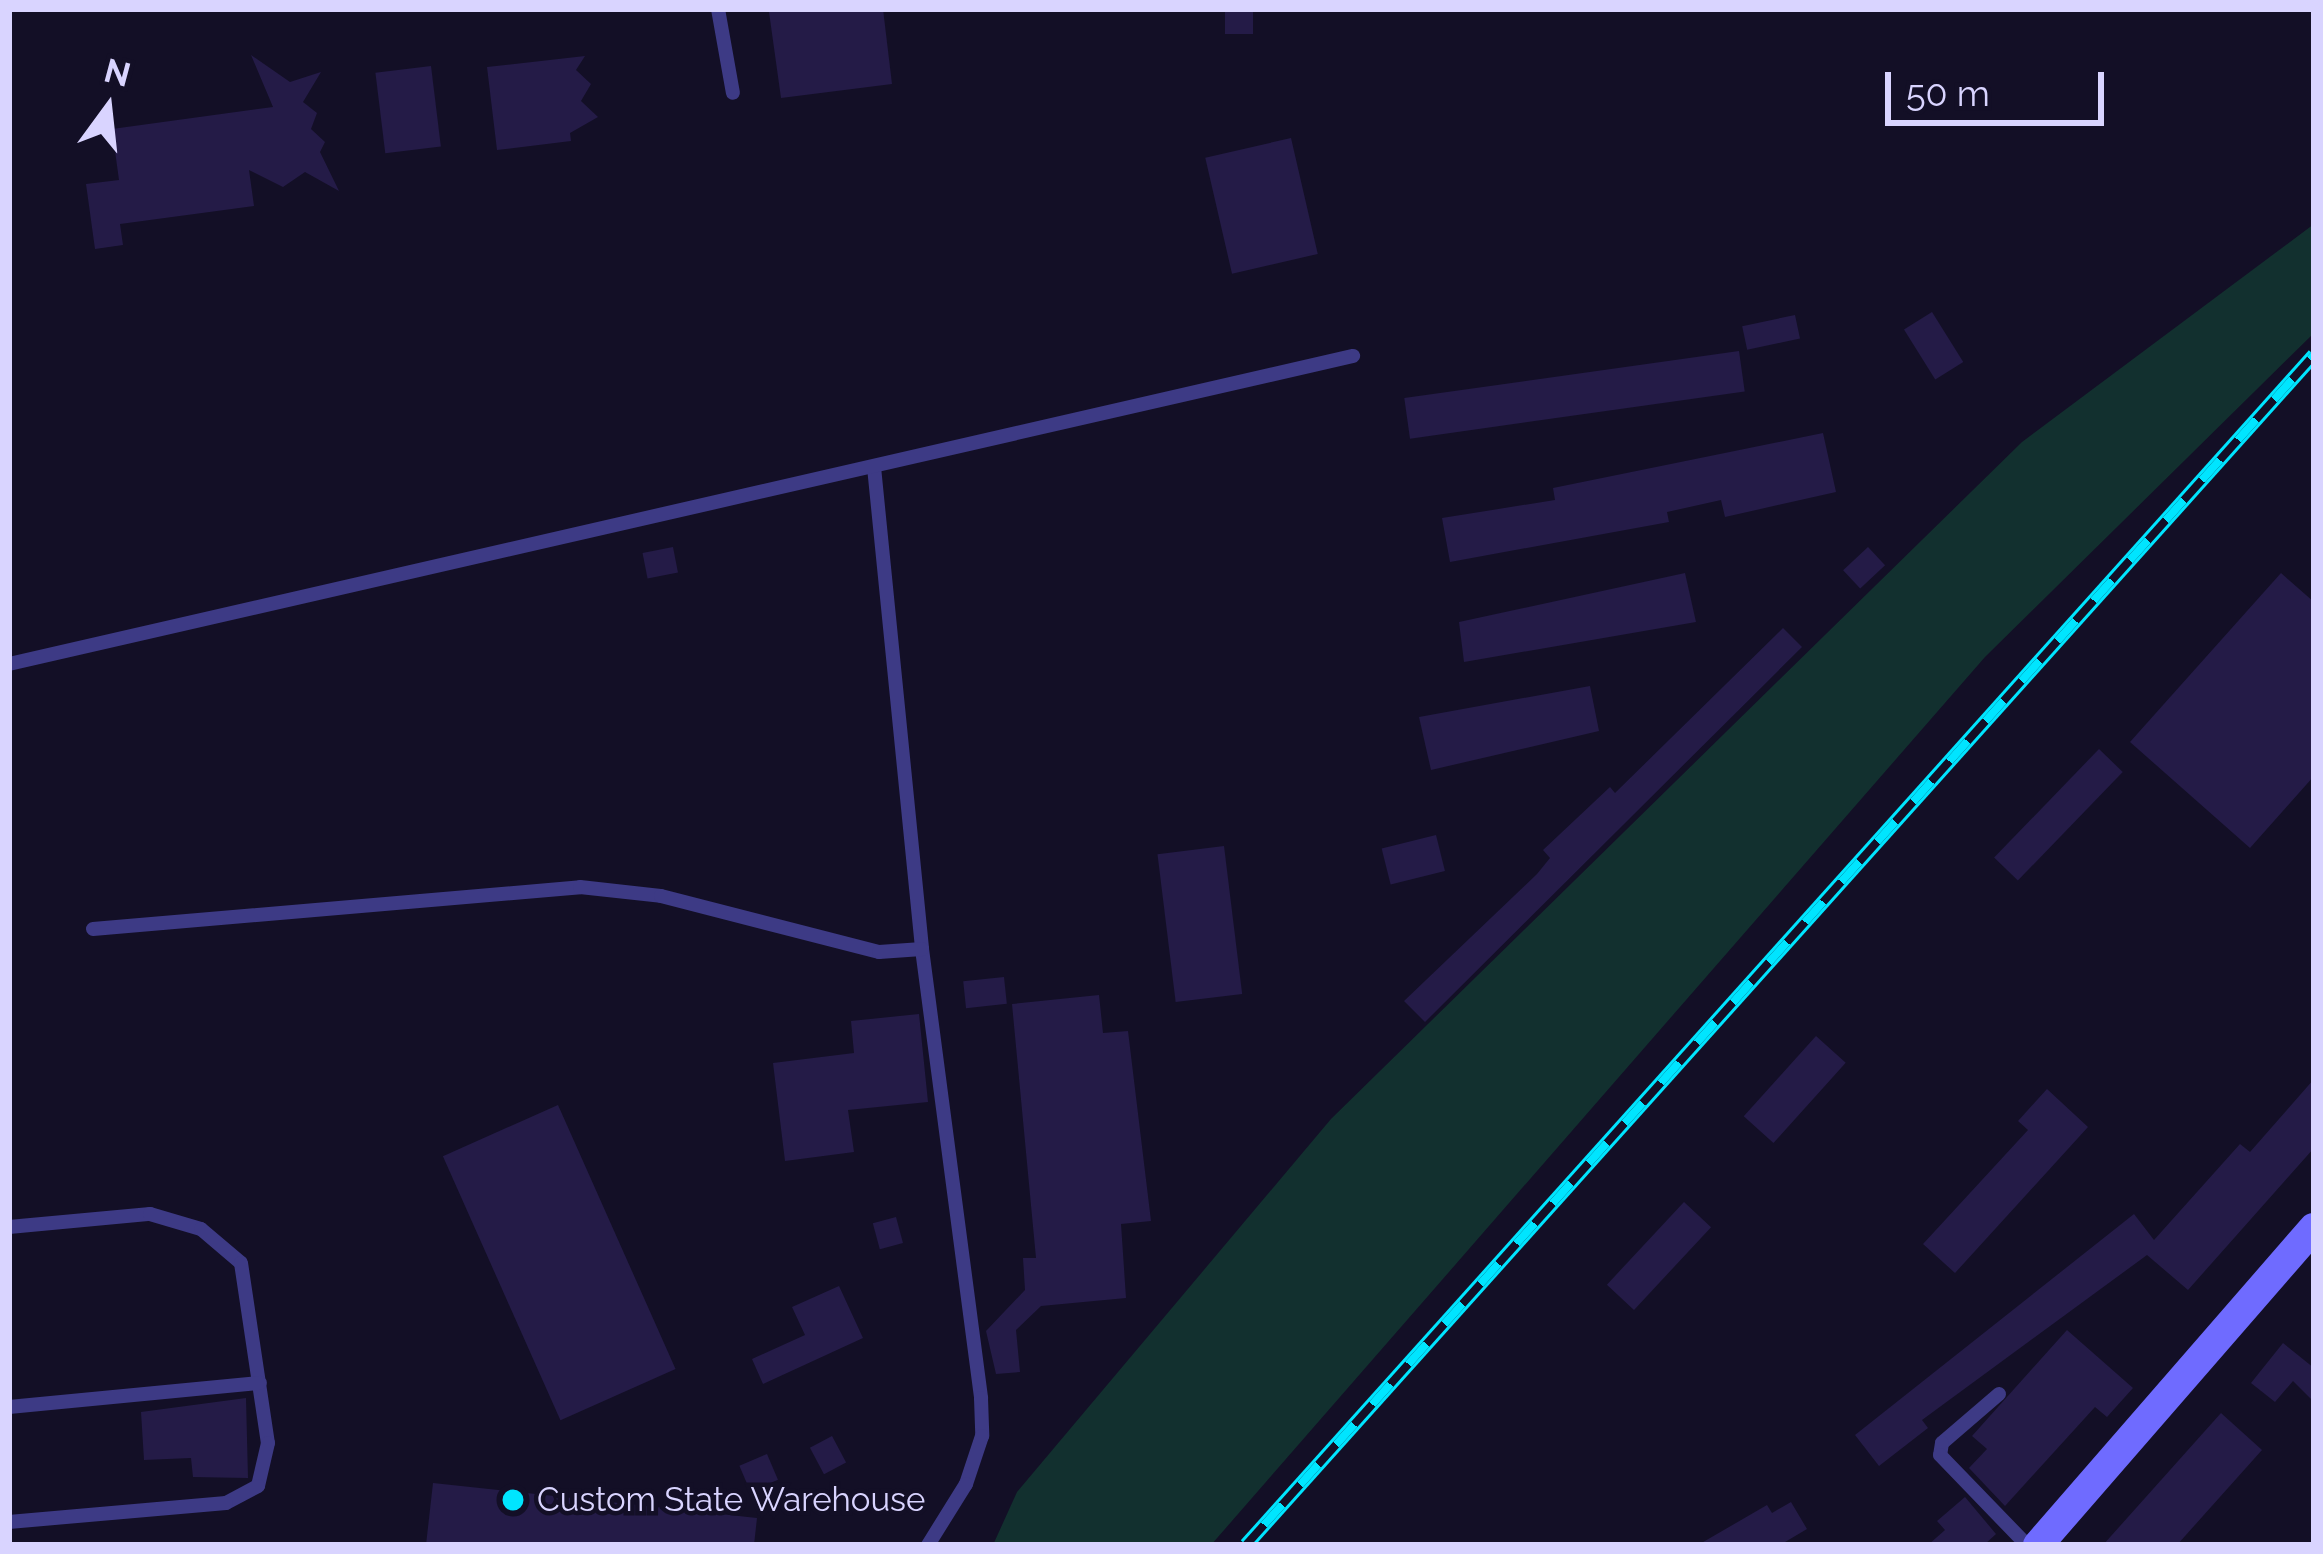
<!DOCTYPE html>
<style>
body{margin:0}
#map{position:relative;width:2323px;height:1554px;overflow:hidden;background:#130f26;font-family:Raleway,sans-serif}
div>[style]{position:absolute}
[style*='--x']{left:calc(var(--x)*1px);top:calc(var(--y)*1px);width:calc(var(--w)*1px);rotate:calc(var(--a)*1deg)}
.green>*{inset:0;background:#12302f}
.building>*{inset:0;background:#241b47;transform-origin:0 0}
.service>*{height:14px;margin:-7px;padding:0 7px;transform-origin:7px;border-radius:7px;background:#3d3a85}
.secondary>*{height:30px;margin:-15px;padding:0 15px;transform-origin:15px;border-radius:15px;background:#6f6bff}
.rail>*{height:14px;margin-top:-7px;transform-origin:0;background:repeating-linear-gradient(90deg,#130f26 0 27px,#00e5ff 0 54px);box-sizing:border-box;border-block:3px solid #00e5ff}
.dots>*{width:33px;height:33px;translate:-50% -50%;box-sizing:border-box;border:6px solid #130f26;border-radius:50%}
span{translate:-50% -50%;white-space:nowrap;text-align:center;line-height:1.15;-webkit-text-stroke:9px #130f26;paint-order:stroke}
.poi-label{font-size:33px;color:#d9d4ff}
.left{translate:0 -50%;text-align:left}
.frame{position:absolute;inset:0;border:12px solid #d9d4ff;pointer-events:none}
.north{position:absolute;left:48px;top:48px;width:120px;height:120px;-webkit-text-stroke:9px #130f26;paint-order:stroke;rotate:15deg;font-size:33px;font-weight:700;line-height:48px;text-align:center;color:#d9d4ff}
.north::after{content:'';display:block;margin:auto;width:42px;height:54px;background:#d9d4ff;clip-path:polygon(50% 0,100% 100%,50% 72%,0 100%)}
.scale{position:absolute;left:1885px;top:72px;width:219px;height:54px;box-sizing:border-box;border:6px solid #d9d4ff;border-top:0;padding-left:15px;font-size:36px;line-height:42px;white-space:nowrap;color:#d9d4ff;-webkit-text-stroke:9px #130f26;paint-order:stroke}
</style>
<div id="map">
<div class="green">
<i style="clip-path:polygon(2314px 224px,2314px 333px,1985px 657px,1211px 1545px,993px 1545px,1017px 1492px,1331px 1119px,2022px 442px)"></i>
</div>
<div class="building">
<i style="clip-path:polygon(883px 9px,892px 84px,781px 98px,769px 12px)"></i>
<i style="left:1225px;top:9px;width:28px;height:25px"></i>
<i style="clip-path:polygon(251px 55px,290px 82px,321px 72px,303px 102px,317px 113px,311px 129px,325px 142px,320px 152px,339px 191px,305px 172px,283px 187px,249px 170px,254px 206px,120px 224px,123px 245px,95px 249px,86px 184px,119px 180px,112px 129px,273px 107px)"></i>
<i style="clip-path:polygon(585px 56px,576px 70px,591px 84px,581px 101px,598px 117px,570px 133px,571px 141px,497px 150px,487px 67px)"></i>
<i style="left:431px;top:66px;width:81px;height:56px;rotate:83deg"></i>
<i style="left:1291px;top:138px;width:119px;height:88px;rotate:77deg"></i>
<i style="left:1932px;top:312px;width:59px;height:33px;rotate:58deg"></i>
<i style="left:1795px;top:315px;width:24px;height:54px;rotate:78deg"></i>
<i style="left:1739px;top:351px;width:41px;height:338px;rotate:82deg"></i>
<i style="clip-path:polygon(1823px 433px,1836px 492px,1725px 517px,1721px 500px,1667px 512px,1669px 522px,1450px 562px,1442px 518px,1555px 500px,1553px 488px)"></i>
<i style="left:673px;top:547px;width:26px;height:31px;rotate:79deg"></i>
<i style="left:1868px;top:547px;width:25px;height:34px;rotate:47deg"></i>
<i style="clip-path:polygon(1685px 573px,1696px 622px,1464px 662px,1459px 622px)"></i>
<i style="clip-path:polygon(2281px 573px,2314px 602px,2314px 776px,2250px 848px,2130px 742px)"></i>
<i style="clip-path:polygon(1783px 628px,1802px 647px,1425px 1022px,1404px 1001px,1537px 874px,1550px 858px,1543px 850px,1610px 787px,1615px 793px)"></i>
<i style="clip-path:polygon(1590px 686px,1599px 731px,1431px 770px,1419px 717px)"></i>
<i style="left:2099px;top:749px;width:33px;height:151px;rotate:44deg"></i>
<i style="left:1436px;top:835px;width:37px;height:56px;rotate:76deg"></i>
<i style="left:1224px;top:846px;width:149px;height:67px;rotate:83deg"></i>
<i style="left:1004px;top:977px;width:27px;height:41px;rotate:84deg"></i>
<i style="clip-path:polygon(1099px 995px,1103px 1033px,1128px 1031px,1151px 1221px,1121px 1224px,1126px 1298px,1041px 1306px,1016px 1330px,1020px 1372px,996px 1374px,986px 1331px,1025px 1290px,1023px 1258px,1036px 1258px,1012px 1004px)"></i>
<i style="clip-path:polygon(919px 1014px,928px 1102px,848px 1110px,854px 1152px,785px 1161px,773px 1063px,854px 1053px,851px 1021px)"></i>
<i style="left:1816px;top:1036px;width:40px;height:108px;rotate:42deg"></i>
<i style="clip-path:polygon(2314px 1079px,2314px 1148px,2188px 1290px,2147px 1255px,1922px 1420px,1928px 1428px,1879px 1466px,1855px 1435px,2134px 1214px,2154px 1240px,2240px 1144px,2250px 1152px)"></i>
<i style="clip-path:polygon(2047px 1089px,2088px 1127px,1955px 1273px,1923px 1244px,2028px 1130px,2018px 1121px)"></i>
<i style="left:558px;top:1105px;width:289px;height:126px;rotate:66deg"></i>
<i style="left:1684px;top:1202px;width:37px;height:113px;rotate:43deg"></i>
<i style="left:896px;top:1217px;width:27px;height:24px;rotate:75deg"></i>
<i style="clip-path:polygon(839px 1286px,863px 1338px,763px 1384px,752px 1359px,805px 1335px,792px 1307px)"></i>
<i style="clip-path:polygon(2067px 1330px,2133px 1388px,2107px 1417px,2095px 1407px,2005px 1506px,1969px 1468px,1987px 1449px,1972px 1436px)"></i>
<i style="clip-path:polygon(2283px 1343px,2314px 1368px,2314px 1402px,2293px 1381px,2275px 1402px,2251px 1383px)"></i>
<i style="clip-path:polygon(246px 1398px,248px 1478px,193px 1477px,191px 1458px,144px 1460px,141px 1412px)"></i>
<i style="clip-path:polygon(2221px 1413px,2262px 1450px,2177px 1545px,2103px 1545px)"></i>
<i style="left:832px;top:1436px;width:30px;height:25px;rotate:62deg"></i>
<i style="left:767px;top:1454px;width:28px;height:30px;rotate:67deg"></i>
<i style="clip-path:polygon(433px 1483px,757px 1518px,754px 1545px,426px 1545px)"></i>
<i style="clip-path:polygon(1965px 1497px,1996px 1534px,1984px 1545px,1928px 1545px,1945px 1530px,1937px 1521px)"></i>
<i style="clip-path:polygon(1791px 1502px,1807px 1529px,1780px 1545px,1698px 1545px,1767px 1505px,1772px 1513px)"></i>
</div>
<div class="service">
<i style="--x:718;--y:9;--w:85;--a:79.9"></i>
<i style="--x:874;--y:467;--w:484;--a:84.3"></i>
<i style="--x:922;--y:949;--w:453;--a:82.5"></i>
<i style="--x:981;--y:1398;--w:38;--a:88"></i>
<i style="--x:982;--y:1436;--w:51;--a:108.4"></i>
<i style="--x:966;--y:1484;--w:72;--a:121.9"></i>
<i style="--x:9;--y:664;--w:1379;--a:-12.91"></i>
<i style="--x:93;--y:929;--w:489;--a:-4.9"></i>
<i style="--x:580;--y:887;--w:81;--a:6.3"></i>
<i style="--x:661;--y:896;--w:225;--a:14.4"></i>
<i style="--x:879;--y:952;--w:43;--a:-4"></i>
<i style="--x:9;--y:1227;--w:142;--a:-5.3"></i>
<i style="--x:150;--y:1214;--w:53;--a:16.4"></i>
<i style="--x:201;--y:1229;--w:52;--a:40.4"></i>
<i style="--x:241;--y:1263;--w:182;--a:81.5"></i>
<i style="--x:268;--y:1443;--w:44;--a:103.1"></i>
<i style="--x:258;--y:1486;--w:36;--a:152"></i>
<i style="--x:226;--y:1503;--w:218;--a:175"></i>
<i style="--x:1999;--y:1394;--w:75;--a:139.3"></i>
<i style="--x:1942;--y:1443;--w:12;--a:99"></i>
<i style="--x:1940;--y:1455;--w:125;--a:46"></i>
<i style="--x:9;--y:1407;--w:252;--a:-5.5"></i>
</div>
<div class="secondary">
<i style="--x:2038;--y:1545;--w:420;--a:-49"></i>
</div>
<div class="rail">
<i style="--x:1246;--y:1545;--w:1599;--a:-48.09"></i>
</div>
<div class="dots">
<i style="left:513px;top:1500px;background:#00e5ff"></i>
</div>
<div class="poi-label">
<span class="left" style="left:537px;top:1500px">Custom State Warehouse</span>
</div>
<div class="frame"></div>
<div class="north">N</div>
<div class="scale">50 m</div>
</div>
